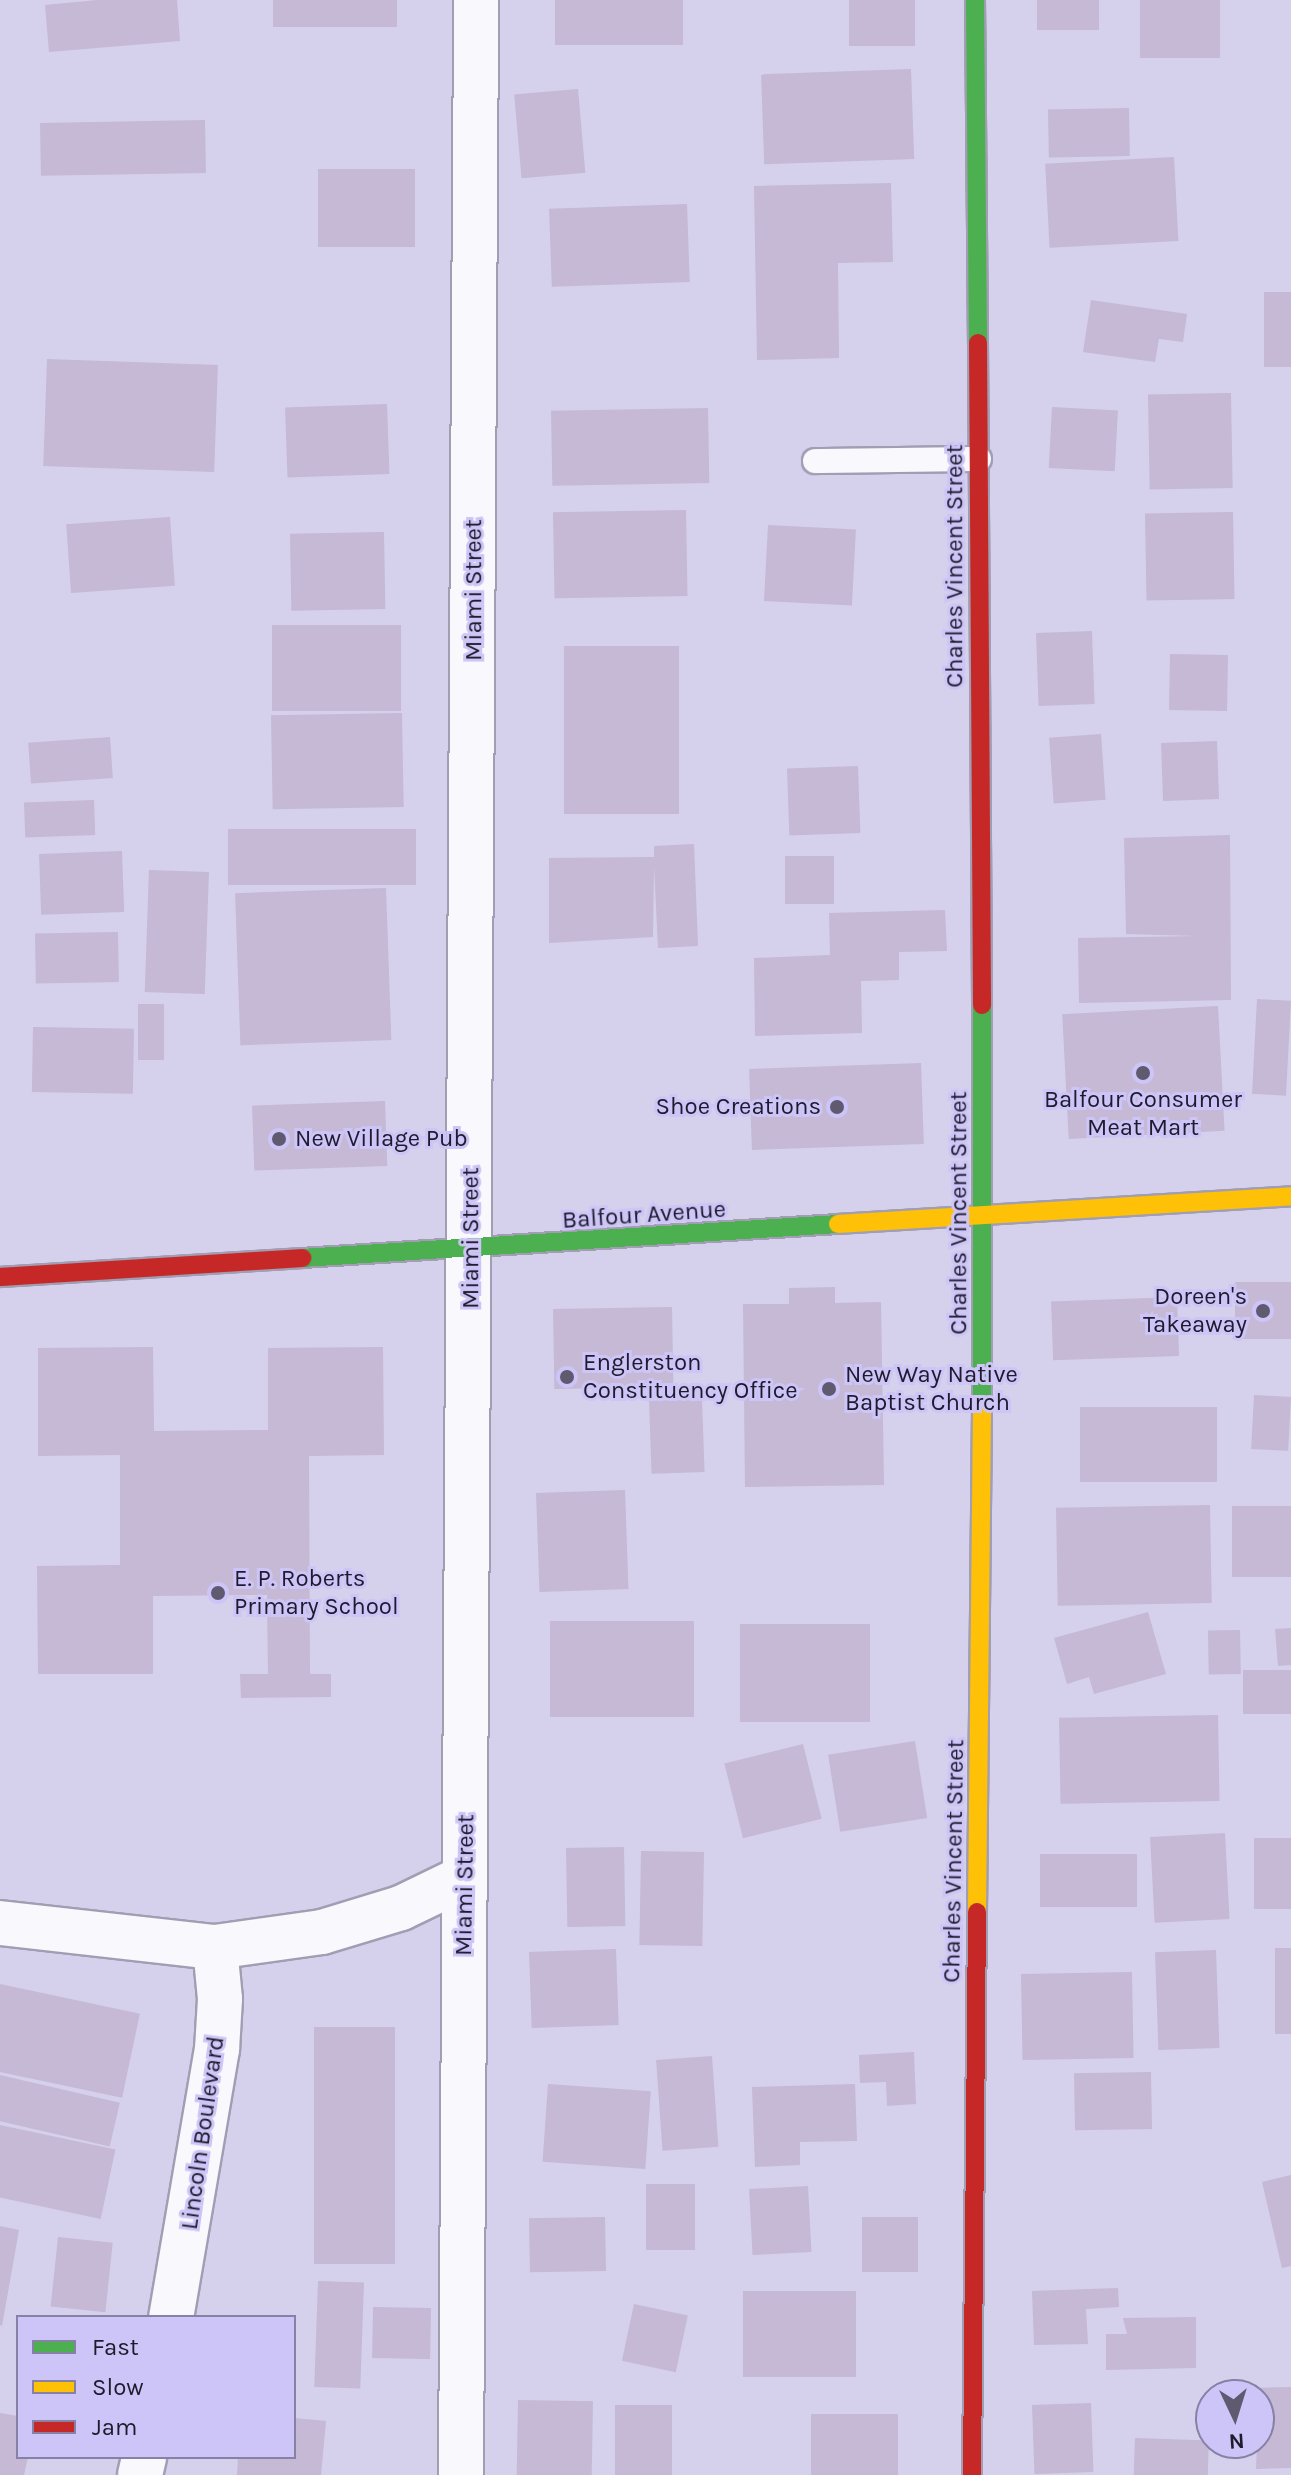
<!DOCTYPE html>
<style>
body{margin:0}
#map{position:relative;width:1291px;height:2475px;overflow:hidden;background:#d5d0ec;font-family:Karla,sans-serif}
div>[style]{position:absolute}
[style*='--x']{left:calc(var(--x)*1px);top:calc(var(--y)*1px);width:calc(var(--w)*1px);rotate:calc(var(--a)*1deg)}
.building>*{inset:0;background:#c5b9d5;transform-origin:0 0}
.roads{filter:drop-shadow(2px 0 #a19eb3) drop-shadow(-2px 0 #a19eb3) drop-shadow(0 2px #a19eb3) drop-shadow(0 -2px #a19eb3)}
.lane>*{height:24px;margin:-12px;padding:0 12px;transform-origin:12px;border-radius:12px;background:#f9f8fc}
.street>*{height:44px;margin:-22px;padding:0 22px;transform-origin:22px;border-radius:22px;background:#f9f8fc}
.fast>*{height:18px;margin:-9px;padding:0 9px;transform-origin:9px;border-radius:9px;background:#4caf50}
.slow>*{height:18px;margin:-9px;padding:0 9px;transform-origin:9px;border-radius:9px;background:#ffc107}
.jam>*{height:18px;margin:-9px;padding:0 9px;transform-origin:9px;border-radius:9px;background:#c62828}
.dots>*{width:22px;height:22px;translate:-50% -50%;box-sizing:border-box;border:4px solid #cdc5f7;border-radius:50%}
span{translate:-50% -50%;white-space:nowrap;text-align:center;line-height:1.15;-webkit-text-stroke:6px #cdc5f7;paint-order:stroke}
.street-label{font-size:24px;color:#1f1b2d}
.poi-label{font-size:24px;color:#1f1b2d}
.right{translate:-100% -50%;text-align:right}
.left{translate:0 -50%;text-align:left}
.legend{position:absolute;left:16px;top:2315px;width:280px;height:144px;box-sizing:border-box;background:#cdc5f7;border:2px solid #8781a6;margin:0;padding:10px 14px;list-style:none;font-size:24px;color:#1f1b2d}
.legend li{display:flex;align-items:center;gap:16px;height:40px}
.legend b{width:40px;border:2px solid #8781a6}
.north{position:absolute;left:1195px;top:2379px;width:80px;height:80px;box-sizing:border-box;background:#cdc5f7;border:2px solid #8781a6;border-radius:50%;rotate:176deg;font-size:22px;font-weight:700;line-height:32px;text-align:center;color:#1f1b2d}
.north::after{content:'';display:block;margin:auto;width:28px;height:36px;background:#5f5a70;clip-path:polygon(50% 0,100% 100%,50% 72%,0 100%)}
</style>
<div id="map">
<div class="building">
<i style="clip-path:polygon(97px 0,177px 0,180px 41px,49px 52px,45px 5px)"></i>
<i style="left:273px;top:0;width:124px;height:27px"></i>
<i style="left:555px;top:0;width:128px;height:45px"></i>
<i style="left:849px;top:0;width:66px;height:46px"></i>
<i style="left:1037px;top:0;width:62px;height:30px"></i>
<i style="left:1140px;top:0;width:80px;height:58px"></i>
<i style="left:911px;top:69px;width:90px;height:150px;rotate:88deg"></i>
<i style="left:578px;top:89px;width:84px;height:64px;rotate:85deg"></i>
<i style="left:1129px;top:108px;width:48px;height:81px;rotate:89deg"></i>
<i style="left:205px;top:120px;width:53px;height:165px;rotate:89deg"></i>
<i style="left:1174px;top:157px;width:84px;height:129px;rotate:87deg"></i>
<i style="left:318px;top:169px;width:97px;height:78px"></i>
<i style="clip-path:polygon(891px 183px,893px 262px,838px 263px,839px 358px,757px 360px,754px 186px)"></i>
<i style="left:687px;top:204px;width:78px;height:138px;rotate:88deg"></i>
<i style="left:1291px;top:292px;width:75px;height:27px;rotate:90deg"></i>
<i style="clip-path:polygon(1091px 300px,1187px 314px,1183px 342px,1159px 339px,1155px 362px,1083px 352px)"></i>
<i style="left:47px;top:359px;width:171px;height:107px;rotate:2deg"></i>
<i style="left:1231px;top:393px;width:95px;height:83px;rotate:89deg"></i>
<i style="left:387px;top:404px;width:70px;height:102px;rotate:88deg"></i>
<i style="left:1052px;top:407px;width:66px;height:61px;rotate:3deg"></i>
<i style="left:708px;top:408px;width:75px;height:157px;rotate:89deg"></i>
<i style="left:686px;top:510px;width:86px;height:133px;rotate:89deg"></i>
<i style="left:1233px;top:512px;width:87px;height:88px;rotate:89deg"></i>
<i style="left:170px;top:517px;width:69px;height:104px;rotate:86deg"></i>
<i style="left:768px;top:525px;width:88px;height:76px;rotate:3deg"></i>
<i style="left:384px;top:532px;width:77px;height:94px;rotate:89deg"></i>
<i style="left:272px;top:625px;width:129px;height:86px"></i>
<i style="left:1092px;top:631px;width:73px;height:56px;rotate:88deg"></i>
<i style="left:679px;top:646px;width:168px;height:115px;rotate:90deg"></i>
<i style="left:1228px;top:655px;width:56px;height:58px;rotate:91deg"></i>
<i style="left:402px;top:713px;width:94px;height:131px;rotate:89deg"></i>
<i style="left:1101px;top:734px;width:66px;height:52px;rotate:86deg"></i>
<i style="left:110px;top:737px;width:41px;height:82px;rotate:86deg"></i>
<i style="left:1217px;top:741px;width:58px;height:56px;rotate:88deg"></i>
<i style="left:858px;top:766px;width:67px;height:71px;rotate:88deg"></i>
<i style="left:94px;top:800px;width:35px;height:70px;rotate:88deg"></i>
<i style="left:228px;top:829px;width:188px;height:56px"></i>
<i style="clip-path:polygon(1230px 835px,1231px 1000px,1079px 1003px,1078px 938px,1198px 936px,1126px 934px,1124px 838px)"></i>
<i style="clip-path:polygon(694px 844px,698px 946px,658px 948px,654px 865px,653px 937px,549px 943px,549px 858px,654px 857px,654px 846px)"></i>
<i style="left:122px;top:851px;width:61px;height:83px;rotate:88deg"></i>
<i style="left:785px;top:856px;width:49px;height:48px"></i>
<i style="left:149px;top:870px;width:60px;height:122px;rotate:2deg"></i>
<i style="left:386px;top:888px;width:152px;height:151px;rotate:88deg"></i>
<i style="clip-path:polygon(945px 910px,947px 951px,899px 952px,899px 980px,861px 981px,862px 1033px,755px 1036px,754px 958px,830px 955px,829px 913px)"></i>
<i style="left:118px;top:932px;width:50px;height:83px;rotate:89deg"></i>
<i style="left:1257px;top:999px;width:34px;height:95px;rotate:3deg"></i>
<i style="left:138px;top:1004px;width:26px;height:56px"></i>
<i style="left:1218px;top:1006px;width:125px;height:156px;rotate:87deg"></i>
<i style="left:33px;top:1027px;width:101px;height:65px;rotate:1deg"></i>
<i style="left:921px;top:1063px;width:81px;height:172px;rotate:88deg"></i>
<i style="left:385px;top:1101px;width:65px;height:133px;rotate:88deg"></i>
<i style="left:1291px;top:1282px;width:57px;height:56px;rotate:90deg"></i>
<i style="clip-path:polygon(835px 1287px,835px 1303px,881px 1302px,884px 1485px,745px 1487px,743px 1304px,789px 1304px,789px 1288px)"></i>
<i style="left:1177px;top:1297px;width:59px;height:126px;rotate:88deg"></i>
<i style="left:672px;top:1307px;width:80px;height:119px;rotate:89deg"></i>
<i style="clip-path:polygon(153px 1347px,154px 1431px,268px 1430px,268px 1348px,383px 1347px,384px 1455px,309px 1456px,310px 1674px,331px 1674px,331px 1697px,241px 1698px,240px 1674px,268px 1674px,267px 1595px,153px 1596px,153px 1674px,38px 1674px,37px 1566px,120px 1565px,120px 1455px,38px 1456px,38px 1348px)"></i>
<i style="left:1254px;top:1395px;width:37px;height:54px;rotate:3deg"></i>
<i style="left:702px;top:1399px;width:73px;height:53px;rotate:88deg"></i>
<i style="left:1080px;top:1407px;width:137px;height:75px"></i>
<i style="left:625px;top:1490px;width:99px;height:89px;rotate:88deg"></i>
<i style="left:1210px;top:1505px;width:98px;height:154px;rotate:89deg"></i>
<i style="left:1291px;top:1506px;width:71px;height:59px;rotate:90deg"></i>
<i style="clip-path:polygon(1148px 1612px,1166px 1674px,1094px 1694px,1089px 1677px,1067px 1684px,1054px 1638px)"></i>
<i style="left:550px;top:1621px;width:144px;height:96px"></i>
<i style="left:740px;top:1624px;width:130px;height:98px"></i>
<i style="clip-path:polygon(1291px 1628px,1291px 1665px,1278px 1666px,1275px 1629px)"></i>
<i style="left:1240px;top:1630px;width:44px;height:32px;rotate:89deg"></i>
<i style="left:1291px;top:1670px;width:44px;height:48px;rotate:90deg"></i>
<i style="left:1218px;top:1715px;width:86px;height:159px;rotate:89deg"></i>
<i style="left:915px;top:1741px;width:78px;height:88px;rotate:81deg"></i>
<i style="left:803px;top:1744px;width:77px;height:81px;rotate:76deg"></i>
<i style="left:1225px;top:1833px;width:86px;height:75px;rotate:87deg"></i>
<i style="left:1291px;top:1838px;width:71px;height:37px;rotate:90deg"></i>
<i style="left:624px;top:1847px;width:79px;height:58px;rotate:89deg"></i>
<i style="left:641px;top:1851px;width:63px;height:94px;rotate:1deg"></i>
<i style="left:1137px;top:1854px;width:53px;height:97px;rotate:90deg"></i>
<i style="left:1275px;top:1948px;width:16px;height:86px"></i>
<i style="left:616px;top:1949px;width:76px;height:87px;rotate:88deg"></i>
<i style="left:1216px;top:1950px;width:98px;height:61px;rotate:88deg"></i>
<i style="left:1132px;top:1972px;width:86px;height:111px;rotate:89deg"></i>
<i style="left:0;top:1984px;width:143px;height:86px;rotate:12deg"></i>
<i style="left:314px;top:2027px;width:81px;height:237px"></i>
<i style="clip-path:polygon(914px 2052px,916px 2104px,887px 2106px,886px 2082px,860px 2083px,859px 2055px)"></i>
<i style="left:712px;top:2056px;width:91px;height:56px;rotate:86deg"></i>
<i style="left:1151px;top:2072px;width:57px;height:77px;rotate:89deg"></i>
<i style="left:0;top:2075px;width:123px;height:45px;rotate:13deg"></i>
<i style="left:548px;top:2084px;width:103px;height:78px;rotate:4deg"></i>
<i style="clip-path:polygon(855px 2084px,857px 2141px,800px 2142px,800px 2165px,755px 2167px,752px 2087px)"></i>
<i style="left:0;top:2125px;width:118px;height:71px;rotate:12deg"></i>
<i style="clip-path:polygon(1291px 2175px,1291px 2266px,1282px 2268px,1262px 2182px)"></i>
<i style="left:646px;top:2184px;width:49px;height:66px"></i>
<i style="left:808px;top:2186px;width:66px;height:59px;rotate:87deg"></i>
<i style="left:605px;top:2217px;width:54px;height:76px;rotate:89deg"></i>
<i style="left:862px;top:2217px;width:56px;height:55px"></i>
<i style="clip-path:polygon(0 2226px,19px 2230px,2px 2326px,0 2325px)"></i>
<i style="left:58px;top:2237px;width:55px;height:70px;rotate:6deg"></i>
<i style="left:318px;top:2281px;width:46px;height:106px;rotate:2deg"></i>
<i style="clip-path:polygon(1118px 2288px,1119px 2307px,1086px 2309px,1088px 2344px,1034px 2345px,1032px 2291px)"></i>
<i style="left:743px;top:2291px;width:113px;height:86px"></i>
<i style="left:634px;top:2304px;width:55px;height:58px;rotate:12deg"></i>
<i style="left:431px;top:2308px;width:51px;height:58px;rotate:91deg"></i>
<i style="clip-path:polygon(1196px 2317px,1196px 2368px,1106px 2370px,1106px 2334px,1127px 2334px,1123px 2318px)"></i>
<i style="clip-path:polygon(1291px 2387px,1291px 2468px,1256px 2469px,1259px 2395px,1254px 2395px,1254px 2388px)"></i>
<i style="left:518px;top:2400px;width:75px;height:75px;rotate:1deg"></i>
<i style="left:1091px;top:2403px;width:69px;height:59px;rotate:88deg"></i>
<i style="left:615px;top:2405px;width:57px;height:70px"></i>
<i style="clip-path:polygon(0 2413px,18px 2416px,18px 2457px,28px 2457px,24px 2475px,0 2475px)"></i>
<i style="left:811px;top:2414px;width:87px;height:61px"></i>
<i style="clip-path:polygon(294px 2418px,326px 2421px,321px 2475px,237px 2475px,238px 2457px,294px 2457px)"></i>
<i style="left:1135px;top:2438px;width:74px;height:37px;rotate:2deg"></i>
</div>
<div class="roads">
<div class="lane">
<i style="--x:815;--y:461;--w:164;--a:-0.7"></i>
</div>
<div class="street">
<i style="--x:0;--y:1923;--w:216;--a:6.4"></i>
<i style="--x:215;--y:1947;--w:52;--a:84.5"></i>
<i style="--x:220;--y:1999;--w:50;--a:93.4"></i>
<i style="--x:217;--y:2049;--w:272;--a:99.7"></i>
<i style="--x:215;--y:1947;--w:108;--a:-8"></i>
<i style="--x:322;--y:1932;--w:83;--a:-16.9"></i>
<i style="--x:401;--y:1908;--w:71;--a:-25.8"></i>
<i style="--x:140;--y:2475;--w:18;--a:-77"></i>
<i style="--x:461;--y:2475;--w:2475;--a:-89.65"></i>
</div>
<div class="fast">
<i style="--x:975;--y:0;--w:343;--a:89.5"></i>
<i style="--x:302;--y:1258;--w:537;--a:-3.63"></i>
<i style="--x:982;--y:1408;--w:403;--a:-90"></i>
</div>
<div class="slow">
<i style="--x:838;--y:1224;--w:454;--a:-3.5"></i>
<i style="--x:977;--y:1912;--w:504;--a:-89.43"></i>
</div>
<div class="jam">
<i style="--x:978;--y:343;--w:662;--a:89.65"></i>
<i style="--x:0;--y:1277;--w:303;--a:-3.6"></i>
<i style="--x:972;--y:2475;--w:563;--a:-89.49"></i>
</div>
</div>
<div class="dots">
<i style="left:1143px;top:1073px;background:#5f5a70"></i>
<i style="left:837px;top:1107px;background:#5f5a70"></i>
<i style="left:279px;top:1139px;background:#5f5a70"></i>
<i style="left:1263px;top:1311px;background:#5f5a70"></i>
<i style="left:567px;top:1377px;background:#5f5a70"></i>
<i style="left:829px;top:1389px;background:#5f5a70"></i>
<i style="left:218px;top:1593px;background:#5f5a70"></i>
</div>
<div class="street-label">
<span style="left:955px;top:566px;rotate:-90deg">Charles Vincent Street</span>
<span style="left:474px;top:590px;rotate:-90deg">Miami Street</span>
<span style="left:959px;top:1213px;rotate:-90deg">Charles Vincent Street</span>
<span style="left:644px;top:1215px;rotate:-4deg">Balfour Avenue</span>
<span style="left:471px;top:1238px;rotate:-90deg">Miami Street</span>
<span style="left:954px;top:1861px;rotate:-89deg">Charles Vincent Street</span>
<span style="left:465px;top:1885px;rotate:-89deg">Miami Street</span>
<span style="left:203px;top:2133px;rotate:-82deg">Lincoln Boulevard</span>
</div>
<div class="poi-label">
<span style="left:1143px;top:1114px">Balfour Consumer<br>Meat Mart</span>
<span class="right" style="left:821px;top:1107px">Shoe Creations</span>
<span class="left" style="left:295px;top:1139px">New Village Pub</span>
<span class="right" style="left:1247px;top:1311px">Doreen's<br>Takeaway</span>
<span class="left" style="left:583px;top:1377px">Englerston<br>Constituency Office</span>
<span class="left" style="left:845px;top:1389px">New Way Native<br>Baptist Church</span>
<span class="left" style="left:234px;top:1593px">E. P. Roberts<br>Primary School</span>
</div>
<ul class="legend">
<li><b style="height:10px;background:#4caf50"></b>Fast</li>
<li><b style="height:10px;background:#ffc107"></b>Slow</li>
<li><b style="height:10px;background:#c62828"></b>Jam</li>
</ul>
<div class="north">N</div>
</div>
